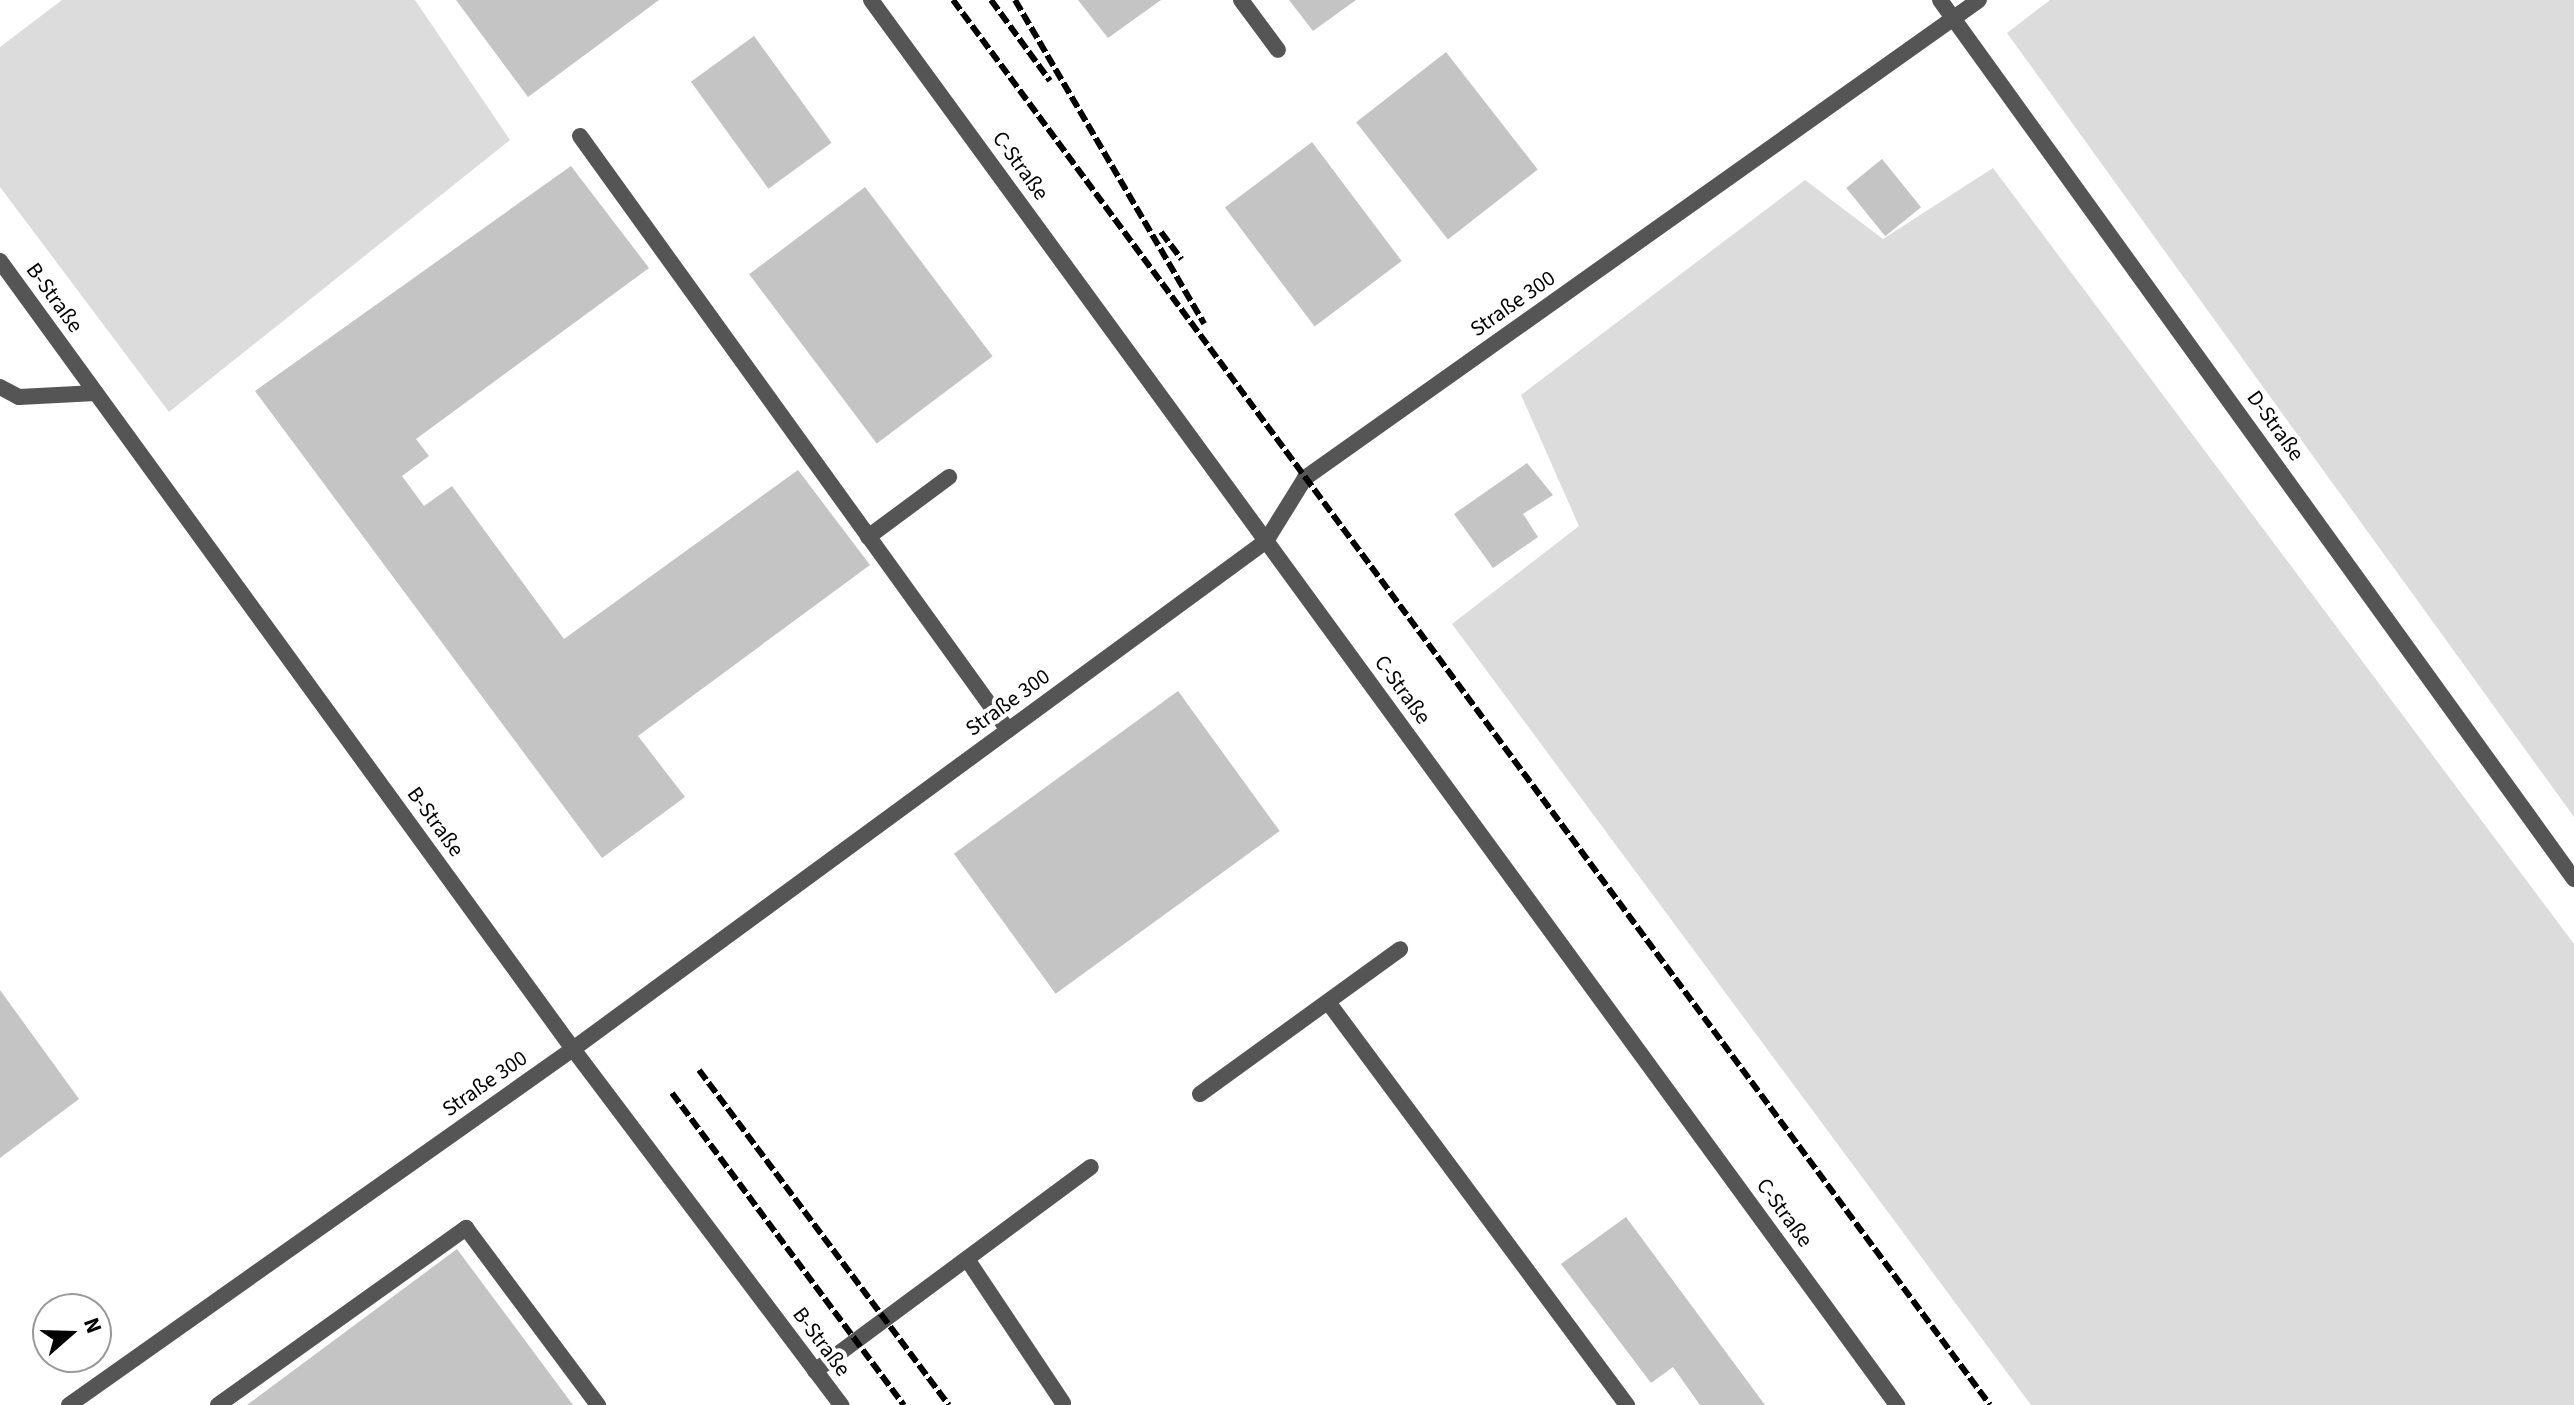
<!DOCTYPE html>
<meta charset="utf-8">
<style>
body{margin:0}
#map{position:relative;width:2574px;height:1405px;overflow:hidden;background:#fff;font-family:"Source Sans 3",sans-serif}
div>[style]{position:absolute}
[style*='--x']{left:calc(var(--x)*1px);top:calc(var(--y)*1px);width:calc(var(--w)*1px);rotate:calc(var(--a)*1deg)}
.green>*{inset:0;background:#dcdcdc}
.building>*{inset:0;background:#c4c4c4;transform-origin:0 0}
.lane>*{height:16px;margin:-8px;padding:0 8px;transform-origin:8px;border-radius:8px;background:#555}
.rail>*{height:6px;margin-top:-3px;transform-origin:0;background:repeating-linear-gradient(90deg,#000 0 12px,transparent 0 16px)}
span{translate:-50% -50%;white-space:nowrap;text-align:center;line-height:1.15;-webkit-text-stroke:8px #fff;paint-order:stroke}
.street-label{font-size:22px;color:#000}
.north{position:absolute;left:32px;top:1293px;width:80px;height:80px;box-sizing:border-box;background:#fff;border:2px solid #999;border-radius:50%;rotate:70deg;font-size:22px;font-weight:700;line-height:32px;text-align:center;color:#000}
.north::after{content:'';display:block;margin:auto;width:28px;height:36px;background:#000;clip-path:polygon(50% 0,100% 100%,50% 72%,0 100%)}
</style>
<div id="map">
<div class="green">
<i style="clip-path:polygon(62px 0,415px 0,510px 140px,169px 412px,0 187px,0 47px)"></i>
<i style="clip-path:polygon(2050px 0,2574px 0,2574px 817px,2007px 33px)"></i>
<i style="clip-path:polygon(1993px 168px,2574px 944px,2574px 1405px,2031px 1405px,1452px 624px,1579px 526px,1521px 395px,1805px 180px,1883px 239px)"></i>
</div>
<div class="building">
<i style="clip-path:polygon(456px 0,659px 0,528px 97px)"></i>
<i style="clip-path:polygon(1078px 0,1161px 0,1108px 38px)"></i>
<i style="clip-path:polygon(1289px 0,1356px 0,1313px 31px)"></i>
<i style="left:754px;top:36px;width:132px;height:78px;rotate:54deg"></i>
<i style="left:1446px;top:52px;width:149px;height:114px;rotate:52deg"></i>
<i style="left:1312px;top:142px;width:149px;height:109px;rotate:53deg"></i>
<i style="left:1882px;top:159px;width:62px;height:46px;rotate:51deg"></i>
<i style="clip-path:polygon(571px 166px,649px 268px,416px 439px,429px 456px,402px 476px,424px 506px,452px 486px,564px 639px,798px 470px,870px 565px,638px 736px,685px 797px,602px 858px,255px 391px)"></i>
<i style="left:865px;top:187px;width:212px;height:145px;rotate:53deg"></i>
<i style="clip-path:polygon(1527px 463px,1553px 495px,1523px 514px,1538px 537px,1493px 568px,1454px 514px)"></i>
<i style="left:1178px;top:691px;width:173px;height:277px;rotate:54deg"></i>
<i style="clip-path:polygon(0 990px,79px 1099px,0 1158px)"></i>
<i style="clip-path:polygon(1626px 1217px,1765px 1405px,1700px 1405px,1673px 1367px,1651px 1383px,1561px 1264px)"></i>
<i style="clip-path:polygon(457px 1249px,573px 1405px,247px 1405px)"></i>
</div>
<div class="lane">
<i style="--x:871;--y:0;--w:1740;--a:53.86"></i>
<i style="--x:1241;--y:0;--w:62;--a:53.5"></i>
<i style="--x:1940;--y:0;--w:1084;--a:54.2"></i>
<i style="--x:580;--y:136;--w:732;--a:54.23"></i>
<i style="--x:0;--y:261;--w:974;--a:53.98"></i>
<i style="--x:573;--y:1049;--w:446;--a:53"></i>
<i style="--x:0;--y:387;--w:21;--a:28"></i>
<i style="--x:19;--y:397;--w:77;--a:-3"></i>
<i style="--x:868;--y:537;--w:101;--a:-36.5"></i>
<i style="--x:1328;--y:1002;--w:502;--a:53.43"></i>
<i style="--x:1200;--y:1094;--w:247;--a:-35.9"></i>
<i style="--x:967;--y:1259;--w:173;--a:56.3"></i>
<i style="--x:815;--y:1371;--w:343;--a:-36.5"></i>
<i style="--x:69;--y:1405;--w:617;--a:-35.24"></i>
<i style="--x:573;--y:1049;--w:859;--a:-36.24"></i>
<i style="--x:1266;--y:541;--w:74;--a:-58.2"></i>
<i style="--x:1305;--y:478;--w:826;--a:-35.34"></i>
<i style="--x:218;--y:1405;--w:305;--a:-35.5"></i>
<i style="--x:466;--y:1228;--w:221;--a:53.3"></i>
</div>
<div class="rail">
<i style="--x:953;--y:0;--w:1746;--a:53.57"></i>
<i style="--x:991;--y:0;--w:100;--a:53.9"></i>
<i style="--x:1015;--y:0;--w:375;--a:59.7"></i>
<i style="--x:1161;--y:232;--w:34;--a:53"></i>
<i style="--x:699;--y:1070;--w:418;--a:53.3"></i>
<i style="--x:672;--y:1093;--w:389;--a:53.4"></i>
</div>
<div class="street-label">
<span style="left:1020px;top:166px;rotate:54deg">C-Straße</span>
<span style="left:54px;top:298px;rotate:54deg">B-Straße</span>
<span style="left:1513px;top:304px;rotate:-35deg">Straße 300</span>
<span style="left:2275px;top:426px;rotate:54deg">D-Straße</span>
<span style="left:1402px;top:690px;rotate:54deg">C-Straße</span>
<span style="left:1008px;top:703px;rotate:-36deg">Straße 300</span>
<span style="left:435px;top:822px;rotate:54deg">B-Straße</span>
<span style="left:485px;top:1084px;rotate:-35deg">Straße 300</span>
<span style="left:1784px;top:1213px;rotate:54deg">C-Straße</span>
<span style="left:821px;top:1342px;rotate:53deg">B-Straße</span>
</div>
<div class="north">N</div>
</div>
